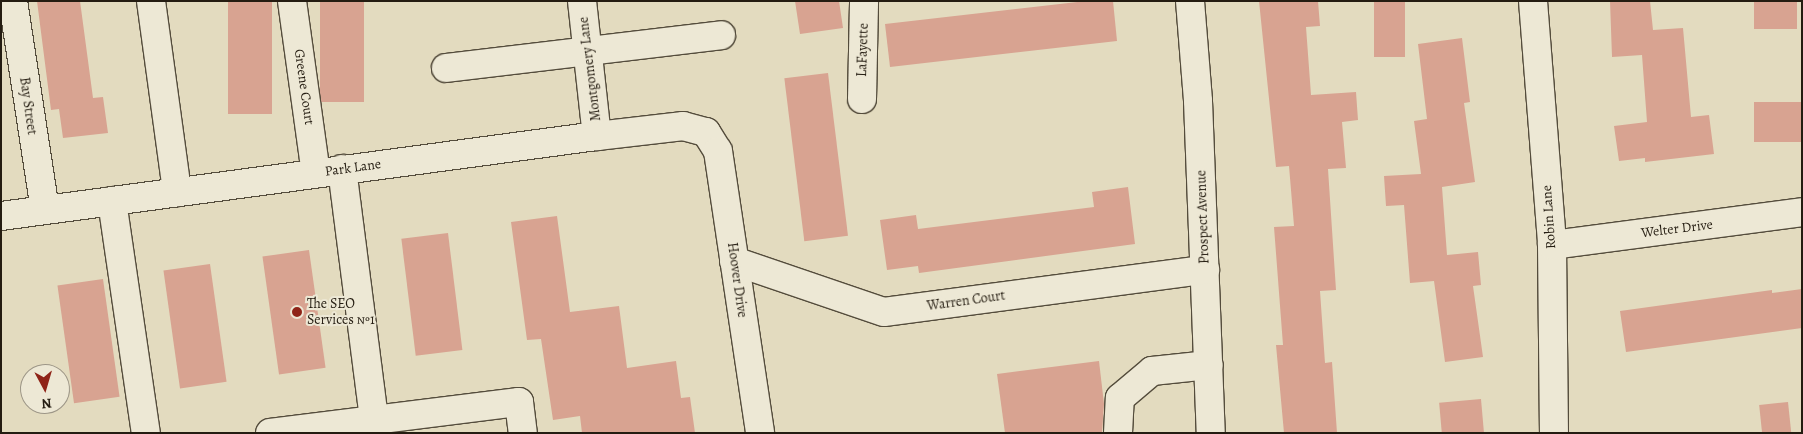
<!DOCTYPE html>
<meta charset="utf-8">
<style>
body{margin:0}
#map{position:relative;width:1803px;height:434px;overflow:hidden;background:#e3dbbf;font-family:Alegreya,serif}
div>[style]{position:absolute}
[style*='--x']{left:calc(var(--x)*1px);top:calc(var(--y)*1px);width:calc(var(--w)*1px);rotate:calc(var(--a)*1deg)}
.building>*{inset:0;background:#d8a391;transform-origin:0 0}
.roads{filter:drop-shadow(1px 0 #544c3c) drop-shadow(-1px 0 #544c3c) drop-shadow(0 1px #544c3c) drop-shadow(0 -1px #544c3c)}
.minor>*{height:28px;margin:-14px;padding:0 14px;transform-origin:14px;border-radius:14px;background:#ede8d5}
.dots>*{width:14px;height:14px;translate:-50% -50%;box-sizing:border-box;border:2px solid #ede8d5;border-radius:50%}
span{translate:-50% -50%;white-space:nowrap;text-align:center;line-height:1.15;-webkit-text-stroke:4px #ede8d5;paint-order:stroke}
.street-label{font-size:14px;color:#241c11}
.poi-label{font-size:14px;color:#241c11}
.left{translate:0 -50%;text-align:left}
.frame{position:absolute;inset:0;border:2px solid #241c11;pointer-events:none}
.north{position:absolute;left:20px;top:364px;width:50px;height:50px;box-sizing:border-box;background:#ede8d5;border:1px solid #9d9687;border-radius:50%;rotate:174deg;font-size:14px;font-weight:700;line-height:20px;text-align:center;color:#241c11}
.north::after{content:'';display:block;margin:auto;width:18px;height:22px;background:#8f2418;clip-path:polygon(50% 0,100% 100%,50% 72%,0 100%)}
</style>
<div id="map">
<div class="building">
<i style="clip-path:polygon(37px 1px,80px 1px,93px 98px,103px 97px,108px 133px,63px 138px,59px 109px,51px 110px)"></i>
<i style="left:228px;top:1px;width:44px;height:113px"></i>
<i style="left:320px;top:1px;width:44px;height:101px"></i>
<i style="clip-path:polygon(795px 1px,839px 1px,843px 28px,800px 34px)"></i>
<i style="clip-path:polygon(1086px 1px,1113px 1px,1117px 41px,890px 67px,885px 24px)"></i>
<i style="clip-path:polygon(1259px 1px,1318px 1px,1320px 26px,1306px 27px,1311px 95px,1356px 92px,1358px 120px,1342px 122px,1346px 168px,1328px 169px,1336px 290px,1320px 291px,1325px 363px,1332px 362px,1337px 433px,1284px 433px,1276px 345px,1283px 345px,1274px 227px,1294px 226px,1289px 166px,1276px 167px)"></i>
<i style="left:1374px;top:1px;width:31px;height:56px"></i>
<i style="clip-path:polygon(1610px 1px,1650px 1px,1653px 30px,1683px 28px,1691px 117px,1709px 115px,1714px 154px,1645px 162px,1645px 158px,1619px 161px,1614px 126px,1647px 122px,1642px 55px,1612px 57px)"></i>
<i style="left:1754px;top:1px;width:43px;height:28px"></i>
<i style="clip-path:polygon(1462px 38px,1470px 102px,1464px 103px,1475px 182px,1442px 187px,1447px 255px,1478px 252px,1481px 285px,1473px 286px,1483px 357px,1445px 362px,1434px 281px,1410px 283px,1404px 205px,1386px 206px,1384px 176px,1421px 174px,1414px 121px,1427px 119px,1418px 44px)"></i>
<i style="left:828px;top:73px;width:164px;height:44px;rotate:83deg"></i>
<i style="left:1802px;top:102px;width:40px;height:48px;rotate:90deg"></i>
<i style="clip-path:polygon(1128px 187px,1135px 244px,919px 273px,918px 266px,887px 270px,880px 220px,916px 215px,918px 229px,1094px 207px,1092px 192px)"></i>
<i style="clip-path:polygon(557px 216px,570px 312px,619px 306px,627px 368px,676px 361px,681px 398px,690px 397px,695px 433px,582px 433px,580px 416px,553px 420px,541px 339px,527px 340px,511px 222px)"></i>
<i style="left:448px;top:233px;width:118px;height:47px;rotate:83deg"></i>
<i style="left:309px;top:250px;width:119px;height:47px;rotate:82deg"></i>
<i style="left:210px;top:264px;width:119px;height:47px;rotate:82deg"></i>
<i style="left:103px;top:279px;width:119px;height:46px;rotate:82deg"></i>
<i style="clip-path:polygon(1802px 289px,1802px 328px,1626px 352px,1620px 311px,1772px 290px,1772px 293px)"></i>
<i style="clip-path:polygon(1099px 361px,1104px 404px,1102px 433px,1005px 433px,997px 374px)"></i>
<i style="left:1481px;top:399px;width:34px;height:42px;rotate:85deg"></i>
<i style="left:1788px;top:402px;width:31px;height:29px;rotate:84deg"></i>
</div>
<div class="roads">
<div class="minor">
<i style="--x:13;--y:1;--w:211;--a:81.3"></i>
<i style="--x:151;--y:1;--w:193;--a:82.2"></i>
<i style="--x:292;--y:1;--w:174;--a:82.1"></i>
<i style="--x:582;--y:1;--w:136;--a:83.7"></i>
<i style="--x:1190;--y:1;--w:100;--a:85.4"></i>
<i style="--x:1198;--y:101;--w:332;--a:87.8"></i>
<i style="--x:1533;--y:1;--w:245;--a:85.5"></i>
<i style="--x:1552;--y:245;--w:188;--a:89.4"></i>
<i style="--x:446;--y:68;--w:277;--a:-6.8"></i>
<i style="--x:862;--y:99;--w:98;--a:-88.8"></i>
<i style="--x:342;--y:169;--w:253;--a:82.7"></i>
<i style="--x:112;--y:201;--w:234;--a:81.7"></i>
<i style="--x:1;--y:216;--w:601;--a:-7.65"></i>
<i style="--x:597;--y:136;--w:87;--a:-6.6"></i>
<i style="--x:683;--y:126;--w:24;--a:15"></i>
<i style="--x:706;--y:132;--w:22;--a:58"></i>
<i style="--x:718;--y:151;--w:285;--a:81.5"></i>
<i style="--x:1552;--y:245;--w:252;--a:-7.5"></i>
<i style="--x:734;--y:261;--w:158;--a:18.8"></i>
<i style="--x:884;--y:312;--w:324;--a:-7.5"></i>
<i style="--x:270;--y:433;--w:251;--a:-7.1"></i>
<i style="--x:519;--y:402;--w:31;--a:83"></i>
<i style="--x:1118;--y:433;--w:35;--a:-87"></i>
<i style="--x:1120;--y:398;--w:42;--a:-40.2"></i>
<i style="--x:1152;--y:371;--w:57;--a:-6"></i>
</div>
</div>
<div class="dots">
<i style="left:297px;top:312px;background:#8f2418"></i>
</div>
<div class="street-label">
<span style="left:863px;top:50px;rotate:-88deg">LaFayette</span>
<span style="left:590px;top:69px;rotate:-97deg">Montgomery Lane</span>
<span style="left:304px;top:87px;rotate:82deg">Greene Court</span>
<span style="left:28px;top:106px;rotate:82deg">Bay Street</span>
<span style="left:353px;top:168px;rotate:-8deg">Park Lane</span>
<span style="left:1203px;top:217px;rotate:-92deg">Prospect Avenue</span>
<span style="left:1549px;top:217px;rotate:-94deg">Robin Lane</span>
<span style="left:1677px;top:229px;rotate:-7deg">Welter Drive</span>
<span style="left:737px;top:280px;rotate:82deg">Hoover Drive</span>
<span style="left:966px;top:301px;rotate:-8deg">Warren Court</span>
</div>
<div class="poi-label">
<span class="left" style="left:307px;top:312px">The SEO<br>Services №1</span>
</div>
<div class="frame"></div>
<div class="north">N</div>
</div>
